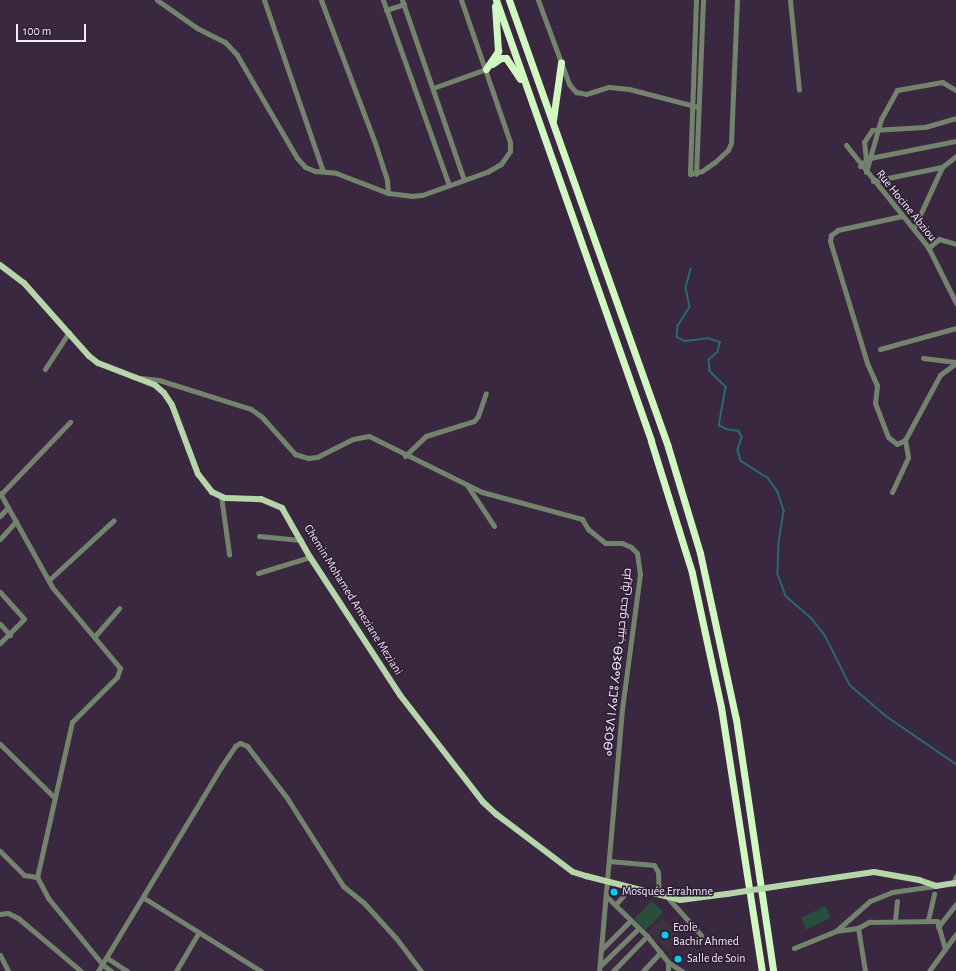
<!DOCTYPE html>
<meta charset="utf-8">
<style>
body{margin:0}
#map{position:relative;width:956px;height:971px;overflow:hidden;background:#39283f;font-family:"Alegreya Sans",Cairo,"Noto Sans Tifinagh",sans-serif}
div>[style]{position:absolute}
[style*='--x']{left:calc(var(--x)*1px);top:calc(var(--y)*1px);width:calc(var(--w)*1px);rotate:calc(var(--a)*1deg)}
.education>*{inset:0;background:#3f3240;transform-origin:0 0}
.green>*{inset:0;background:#2a4e3c;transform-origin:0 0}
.stream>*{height:1.5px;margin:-0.75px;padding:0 0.75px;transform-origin:0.75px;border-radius:0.75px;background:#286b6e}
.minor>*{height:5px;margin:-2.5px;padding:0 2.5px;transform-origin:2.5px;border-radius:2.5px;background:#73836d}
.major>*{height:6px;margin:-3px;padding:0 3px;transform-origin:3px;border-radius:3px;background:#b6d6a9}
.highway>*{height:7px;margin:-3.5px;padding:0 3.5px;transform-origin:3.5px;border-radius:3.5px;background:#d0f8c0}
.major-bridge>*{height:6px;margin:-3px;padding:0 3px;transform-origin:3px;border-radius:3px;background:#b6d6a9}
.dots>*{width:11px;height:11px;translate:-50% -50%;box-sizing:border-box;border:2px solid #2e1e35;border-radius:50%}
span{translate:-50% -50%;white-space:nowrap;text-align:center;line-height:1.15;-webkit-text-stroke:3px #2e1e35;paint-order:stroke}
.street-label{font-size:12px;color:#f4e9f8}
.poi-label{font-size:12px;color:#f4e9f8}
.left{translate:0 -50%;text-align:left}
.scale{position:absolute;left:16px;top:24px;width:70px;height:18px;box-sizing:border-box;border:2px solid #f4e9f8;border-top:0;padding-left:5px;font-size:12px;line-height:14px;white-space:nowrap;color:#f4e9f8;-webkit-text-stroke:3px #2e1e35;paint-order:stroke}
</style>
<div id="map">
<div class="education">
<i style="left:662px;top:918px;width:28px;height:19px;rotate:46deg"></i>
</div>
<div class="green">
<i style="left:652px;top:901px;width:16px;height:25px;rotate:45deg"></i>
<i style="left:825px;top:906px;width:13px;height:27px;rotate:63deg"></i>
</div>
<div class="stream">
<i style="--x:691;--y:269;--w:20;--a:105"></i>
<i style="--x:686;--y:288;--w:19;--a:78"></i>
<i style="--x:690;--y:307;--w:22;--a:122"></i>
<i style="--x:678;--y:326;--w:11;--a:95"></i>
<i style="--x:677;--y:337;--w:9;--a:27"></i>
<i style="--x:685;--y:341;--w:23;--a:-7"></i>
<i style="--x:708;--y:338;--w:13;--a:18"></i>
<i style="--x:720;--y:342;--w:10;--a:101"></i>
<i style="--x:718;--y:352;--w:12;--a:138"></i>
<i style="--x:709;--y:360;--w:11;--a:85"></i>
<i style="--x:710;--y:371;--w:23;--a:45"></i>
<i style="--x:726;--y:387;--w:39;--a:100"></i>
<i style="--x:719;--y:425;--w:8;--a:30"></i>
<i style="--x:726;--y:429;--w:13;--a:9"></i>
<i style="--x:739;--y:431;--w:7;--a:63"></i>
<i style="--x:742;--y:437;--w:14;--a:107"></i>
<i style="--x:738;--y:450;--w:11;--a:75"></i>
<i style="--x:741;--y:461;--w:32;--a:32"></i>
<i style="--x:768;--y:478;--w:17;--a:54"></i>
<i style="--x:778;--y:492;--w:20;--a:72"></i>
<i style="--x:784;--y:511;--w:32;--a:99"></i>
<i style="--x:779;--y:543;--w:31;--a:92"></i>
<i style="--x:778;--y:574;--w:23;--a:70"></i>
<i style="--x:786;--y:596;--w:35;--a:41"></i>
<i style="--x:812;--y:619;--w:21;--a:51"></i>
<i style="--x:825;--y:635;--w:56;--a:63.4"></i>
<i style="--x:850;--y:685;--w:48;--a:40.7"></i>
<i style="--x:886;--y:716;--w:85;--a:34.4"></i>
</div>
<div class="minor">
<i style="--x:157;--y:0;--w:49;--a:35"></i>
<i style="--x:197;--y:28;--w:31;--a:27"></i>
<i style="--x:225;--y:42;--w:18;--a:47"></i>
<i style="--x:237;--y:55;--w:119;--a:59.8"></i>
<i style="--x:297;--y:158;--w:12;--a:48"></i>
<i style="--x:305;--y:167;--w:11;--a:22"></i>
<i style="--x:315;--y:171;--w:21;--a:5"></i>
<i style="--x:336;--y:173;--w:56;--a:21"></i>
<i style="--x:388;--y:193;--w:23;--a:7"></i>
<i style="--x:411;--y:196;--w:11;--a:-5"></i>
<i style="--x:422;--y:195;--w:69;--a:-19.5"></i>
<i style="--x:487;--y:172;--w:16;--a:-30"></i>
<i style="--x:501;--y:164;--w:16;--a:-55"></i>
<i style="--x:510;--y:151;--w:9;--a:-90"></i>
<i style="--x:510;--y:142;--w:150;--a:-109"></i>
<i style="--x:264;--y:0;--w:181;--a:71"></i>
<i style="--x:321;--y:0;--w:153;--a:69.3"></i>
<i style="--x:375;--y:143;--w:40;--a:72"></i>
<i style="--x:387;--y:181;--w:12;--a:85"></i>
<i style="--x:383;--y:0;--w:196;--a:70.4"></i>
<i style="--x:402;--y:0;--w:190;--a:71"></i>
<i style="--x:538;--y:0;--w:90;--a:69.7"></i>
<i style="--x:569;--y:84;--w:11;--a:49"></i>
<i style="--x:576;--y:92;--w:10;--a:11"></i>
<i style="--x:586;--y:94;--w:24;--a:-17"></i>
<i style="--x:609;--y:87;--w:20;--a:6"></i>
<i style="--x:629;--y:89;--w:71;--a:14.6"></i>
<i style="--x:696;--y:0;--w:174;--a:92"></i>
<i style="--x:690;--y:174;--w:12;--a:-14"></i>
<i style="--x:702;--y:171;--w:16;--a:-35"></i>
<i style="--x:715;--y:162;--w:18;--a:-43"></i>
<i style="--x:728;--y:150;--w:8;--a:-67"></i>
<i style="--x:731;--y:143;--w:143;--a:-87.6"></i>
<i style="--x:790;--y:0;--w:90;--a:84.3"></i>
<i style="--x:386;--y:10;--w:19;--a:-18"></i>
<i style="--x:433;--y:88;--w:56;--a:-19.7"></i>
<i style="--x:846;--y:145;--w:131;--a:51.2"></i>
<i style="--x:928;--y:247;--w:63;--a:63.4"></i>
<i style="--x:870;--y:158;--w:88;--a:-11.2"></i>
<i style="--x:860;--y:166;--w:8;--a:-45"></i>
<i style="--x:866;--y:160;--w:18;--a:-96"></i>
<i style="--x:864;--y:142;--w:14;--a:-56"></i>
<i style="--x:872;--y:130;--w:53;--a:-3.2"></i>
<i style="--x:925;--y:127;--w:32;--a:-16"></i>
<i style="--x:866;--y:172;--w:55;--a:-74.2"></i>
<i style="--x:881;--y:119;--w:33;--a:-61"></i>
<i style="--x:897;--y:90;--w:46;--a:-10.1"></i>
<i style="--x:942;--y:82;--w:16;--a:30"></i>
<i style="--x:696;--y:174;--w:174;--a:-87.7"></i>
<i style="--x:873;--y:181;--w:70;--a:-11.5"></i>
<i style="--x:902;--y:216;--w:66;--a:167.7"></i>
<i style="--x:838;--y:230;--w:9;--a:144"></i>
<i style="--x:831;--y:235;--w:6;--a:99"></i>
<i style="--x:830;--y:241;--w:127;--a:73.1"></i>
<i style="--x:867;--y:363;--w:24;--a:66"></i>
<i style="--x:877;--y:385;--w:18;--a:96"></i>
<i style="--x:875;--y:403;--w:36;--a:69"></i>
<i style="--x:888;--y:437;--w:11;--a:38"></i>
<i style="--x:897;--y:444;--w:9;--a:-27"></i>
<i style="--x:914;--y:228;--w:67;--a:-65.3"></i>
<i style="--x:942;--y:167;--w:18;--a:-38"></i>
<i style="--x:928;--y:248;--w:14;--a:-39"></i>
<i style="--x:939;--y:239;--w:18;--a:16"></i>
<i style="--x:880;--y:349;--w:79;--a:-15.4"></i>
<i style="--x:923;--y:358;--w:33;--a:7"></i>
<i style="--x:45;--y:369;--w:44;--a:-57"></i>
<i style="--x:141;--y:378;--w:18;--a:6"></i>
<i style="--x:159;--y:380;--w:96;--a:17.5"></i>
<i style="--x:251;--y:409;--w:14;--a:36"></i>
<i style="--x:262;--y:417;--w:50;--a:48.3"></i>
<i style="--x:295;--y:454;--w:14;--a:17"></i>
<i style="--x:308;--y:458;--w:9;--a:-6"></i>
<i style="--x:317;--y:457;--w:40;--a:-26.6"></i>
<i style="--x:353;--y:439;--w:16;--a:-11"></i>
<i style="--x:369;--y:436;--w:126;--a:26.4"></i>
<i style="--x:482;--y:492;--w:104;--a:15.1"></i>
<i style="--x:582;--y:519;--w:12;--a:59"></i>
<i style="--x:588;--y:529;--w:22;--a:39"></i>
<i style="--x:605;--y:543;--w:17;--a:0"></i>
<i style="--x:622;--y:543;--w:10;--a:24"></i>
<i style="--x:631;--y:547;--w:8;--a:45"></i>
<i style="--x:637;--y:553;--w:21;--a:82"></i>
<i style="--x:640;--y:574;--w:136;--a:97.6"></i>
<i style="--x:622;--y:709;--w:263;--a:95"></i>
<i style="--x:405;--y:456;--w:29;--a:-44"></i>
<i style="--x:426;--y:436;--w:50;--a:-17.4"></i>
<i style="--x:474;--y:421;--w:6;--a:-51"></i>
<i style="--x:478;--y:416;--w:24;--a:-71"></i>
<i style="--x:467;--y:485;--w:49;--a:56.6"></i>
<i style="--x:892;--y:492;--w:38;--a:-65"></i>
<i style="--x:908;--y:457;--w:17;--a:-100"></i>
<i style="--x:905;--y:440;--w:74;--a:-61.7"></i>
<i style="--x:940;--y:375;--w:20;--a:-37"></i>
<i style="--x:0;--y:493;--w:107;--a:61"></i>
<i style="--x:52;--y:587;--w:106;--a:50"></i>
<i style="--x:120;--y:668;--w:9;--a:108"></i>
<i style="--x:117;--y:677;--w:64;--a:135"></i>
<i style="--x:72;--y:722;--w:159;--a:102.7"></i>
<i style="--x:37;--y:877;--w:24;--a:62"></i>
<i style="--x:48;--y:898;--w:87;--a:50.6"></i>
<i style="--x:103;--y:965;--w:10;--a:37"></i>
<i style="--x:1;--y:494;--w:100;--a:-46.2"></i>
<i style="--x:221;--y:496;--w:59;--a:82.1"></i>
<i style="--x:0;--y:516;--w:12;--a:-48"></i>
<i style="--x:259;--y:536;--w:42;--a:5.4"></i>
<i style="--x:0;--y:539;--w:24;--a:-48"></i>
<i style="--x:258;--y:573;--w:54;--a:-17.1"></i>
<i style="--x:49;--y:580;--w:88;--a:-42.7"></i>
<i style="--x:0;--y:592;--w:36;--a:48"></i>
<i style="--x:24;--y:619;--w:34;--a:135"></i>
<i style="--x:0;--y:624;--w:15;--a:48"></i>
<i style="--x:95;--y:636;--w:37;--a:-49"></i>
<i style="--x:0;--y:744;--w:77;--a:44.5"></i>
<i style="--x:0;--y:851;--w:34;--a:45"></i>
<i style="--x:24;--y:875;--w:13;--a:9"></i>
<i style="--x:609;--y:861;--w:45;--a:5.1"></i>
<i style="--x:654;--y:865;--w:8;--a:60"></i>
<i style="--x:658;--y:872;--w:23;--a:88"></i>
<i style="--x:953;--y:884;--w:9;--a:-69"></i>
<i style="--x:606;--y:896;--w:57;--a:44.3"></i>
<i style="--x:647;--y:936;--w:33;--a:51"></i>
<i style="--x:668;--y:962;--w:17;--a:33"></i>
<i style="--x:144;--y:898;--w:138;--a:32"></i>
<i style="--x:668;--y:898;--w:50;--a:48.3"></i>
<i style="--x:615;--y:905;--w:12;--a:-48"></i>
<i style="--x:0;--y:914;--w:8;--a:-7"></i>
<i style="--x:8;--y:913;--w:11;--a:27"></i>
<i style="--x:18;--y:918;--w:82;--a:40.1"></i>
<i style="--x:895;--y:920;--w:19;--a:-84"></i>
<i style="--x:928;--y:920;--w:27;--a:-77"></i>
<i style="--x:938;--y:927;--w:29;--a:-52"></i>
<i style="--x:836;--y:931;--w:22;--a:-8"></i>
<i style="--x:794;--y:948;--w:45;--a:-22"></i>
<i style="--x:836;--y:931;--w:45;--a:-41.4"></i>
<i style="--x:870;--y:901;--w:24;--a:-22"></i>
<i style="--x:892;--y:892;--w:43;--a:-7.9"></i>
<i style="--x:601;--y:950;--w:42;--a:-45"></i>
<i style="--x:0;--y:955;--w:18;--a:63"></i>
<i style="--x:107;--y:958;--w:24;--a:33"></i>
<i style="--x:600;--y:966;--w:54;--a:-44.3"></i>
<i style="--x:98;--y:971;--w:238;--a:-58.9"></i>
<i style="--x:221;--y:767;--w:25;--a:-56"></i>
<i style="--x:235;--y:746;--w:6;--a:-31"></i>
<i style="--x:240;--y:743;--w:8;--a:23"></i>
<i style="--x:247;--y:746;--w:66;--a:52.4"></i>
<i style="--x:287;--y:798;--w:104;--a:57.5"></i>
<i style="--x:343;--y:886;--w:27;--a:39"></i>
<i style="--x:364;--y:903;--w:47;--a:47.6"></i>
<i style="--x:396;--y:938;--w:41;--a:52.9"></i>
<i style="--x:176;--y:971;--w:45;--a:-59.5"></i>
<i style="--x:613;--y:971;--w:49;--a:-45.8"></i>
<i style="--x:643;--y:971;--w:26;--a:-47"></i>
<i style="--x:668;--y:971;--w:9;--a:-90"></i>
<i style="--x:865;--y:971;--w:44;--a:-99.2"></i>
<i style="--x:858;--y:928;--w:13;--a:-29"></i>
<i style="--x:869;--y:922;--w:68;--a:-0.8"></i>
<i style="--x:937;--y:921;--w:29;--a:74"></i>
<i style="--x:929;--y:971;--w:46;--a:-53.9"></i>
</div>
<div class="major">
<i style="--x:0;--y:265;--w:30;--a:37"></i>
<i style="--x:24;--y:283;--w:98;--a:48.3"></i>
<i style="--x:89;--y:356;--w:11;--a:38"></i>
<i style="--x:98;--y:363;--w:61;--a:21.1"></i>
<i style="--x:155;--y:385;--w:12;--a:42"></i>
<i style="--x:164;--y:393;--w:14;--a:56"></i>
<i style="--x:172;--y:405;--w:74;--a:69.4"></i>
<i style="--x:198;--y:474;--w:23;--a:52"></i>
<i style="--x:212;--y:492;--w:14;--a:25"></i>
<i style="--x:225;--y:498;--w:36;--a:2"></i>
<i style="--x:261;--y:499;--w:23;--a:23"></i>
<i style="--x:282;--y:508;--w:56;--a:60.3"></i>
<i style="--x:310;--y:557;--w:165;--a:56.9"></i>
<i style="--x:400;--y:695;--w:135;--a:52.2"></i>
<i style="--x:483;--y:802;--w:18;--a:43"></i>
<i style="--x:496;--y:814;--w:96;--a:37"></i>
<i style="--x:573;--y:872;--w:14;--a:17"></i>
<i style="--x:586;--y:876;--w:97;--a:14.3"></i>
<i style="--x:680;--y:900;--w:47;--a:-7.3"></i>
<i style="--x:779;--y:886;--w:96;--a:-8.4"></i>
<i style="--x:874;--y:872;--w:46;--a:10.1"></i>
<i style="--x:919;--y:880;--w:18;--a:19"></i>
<i style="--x:936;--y:886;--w:20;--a:-9"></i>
</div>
<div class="highway">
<i style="--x:496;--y:0;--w:467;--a:70.6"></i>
<i style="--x:651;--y:441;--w:138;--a:72.7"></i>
<i style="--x:692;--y:573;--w:137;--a:77.8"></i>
<i style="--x:721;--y:707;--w:267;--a:81.2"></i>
<i style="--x:509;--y:0;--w:474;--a:70.4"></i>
<i style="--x:668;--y:447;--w:111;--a:73.2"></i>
<i style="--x:700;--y:553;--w:170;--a:77.8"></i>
<i style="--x:736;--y:719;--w:255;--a:81.6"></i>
<i style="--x:492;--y:64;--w:11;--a:-34"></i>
<i style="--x:501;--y:58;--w:5;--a:0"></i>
<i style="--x:506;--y:58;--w:25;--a:56"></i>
<i style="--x:486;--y:69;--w:22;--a:-56"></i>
<i style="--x:498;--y:51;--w:45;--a:-93.8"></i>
<i style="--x:553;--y:120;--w:58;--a:-82"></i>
</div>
<div class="major-bridge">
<i style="--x:727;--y:894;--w:53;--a:-8.7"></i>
</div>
<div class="dots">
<i style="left:614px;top:892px;background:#00cbf8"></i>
<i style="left:665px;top:935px;background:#00cbf8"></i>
<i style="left:678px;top:959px;background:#00cbf8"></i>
</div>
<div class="street-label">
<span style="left:906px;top:206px;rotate:51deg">Rue Hocine Abziou</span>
<span style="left:353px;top:600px;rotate:58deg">Chemin Mohamed Ameziane Meziani</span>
<span style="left:618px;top:662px;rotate:-84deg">ⴰⴱⵔⵉⴷ ⵏ ⵃⴰⵎⵓ ⵃⴰⴱⵉⴱ طريق حمو حبيب</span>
</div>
<div class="poi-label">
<span class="left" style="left:622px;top:892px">Mosquée Errahmne</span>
<span class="left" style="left:673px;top:935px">Ecole<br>Bachir Ahmed</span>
<span class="left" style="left:687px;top:959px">Salle de Soin</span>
</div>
<div class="scale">100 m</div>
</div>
